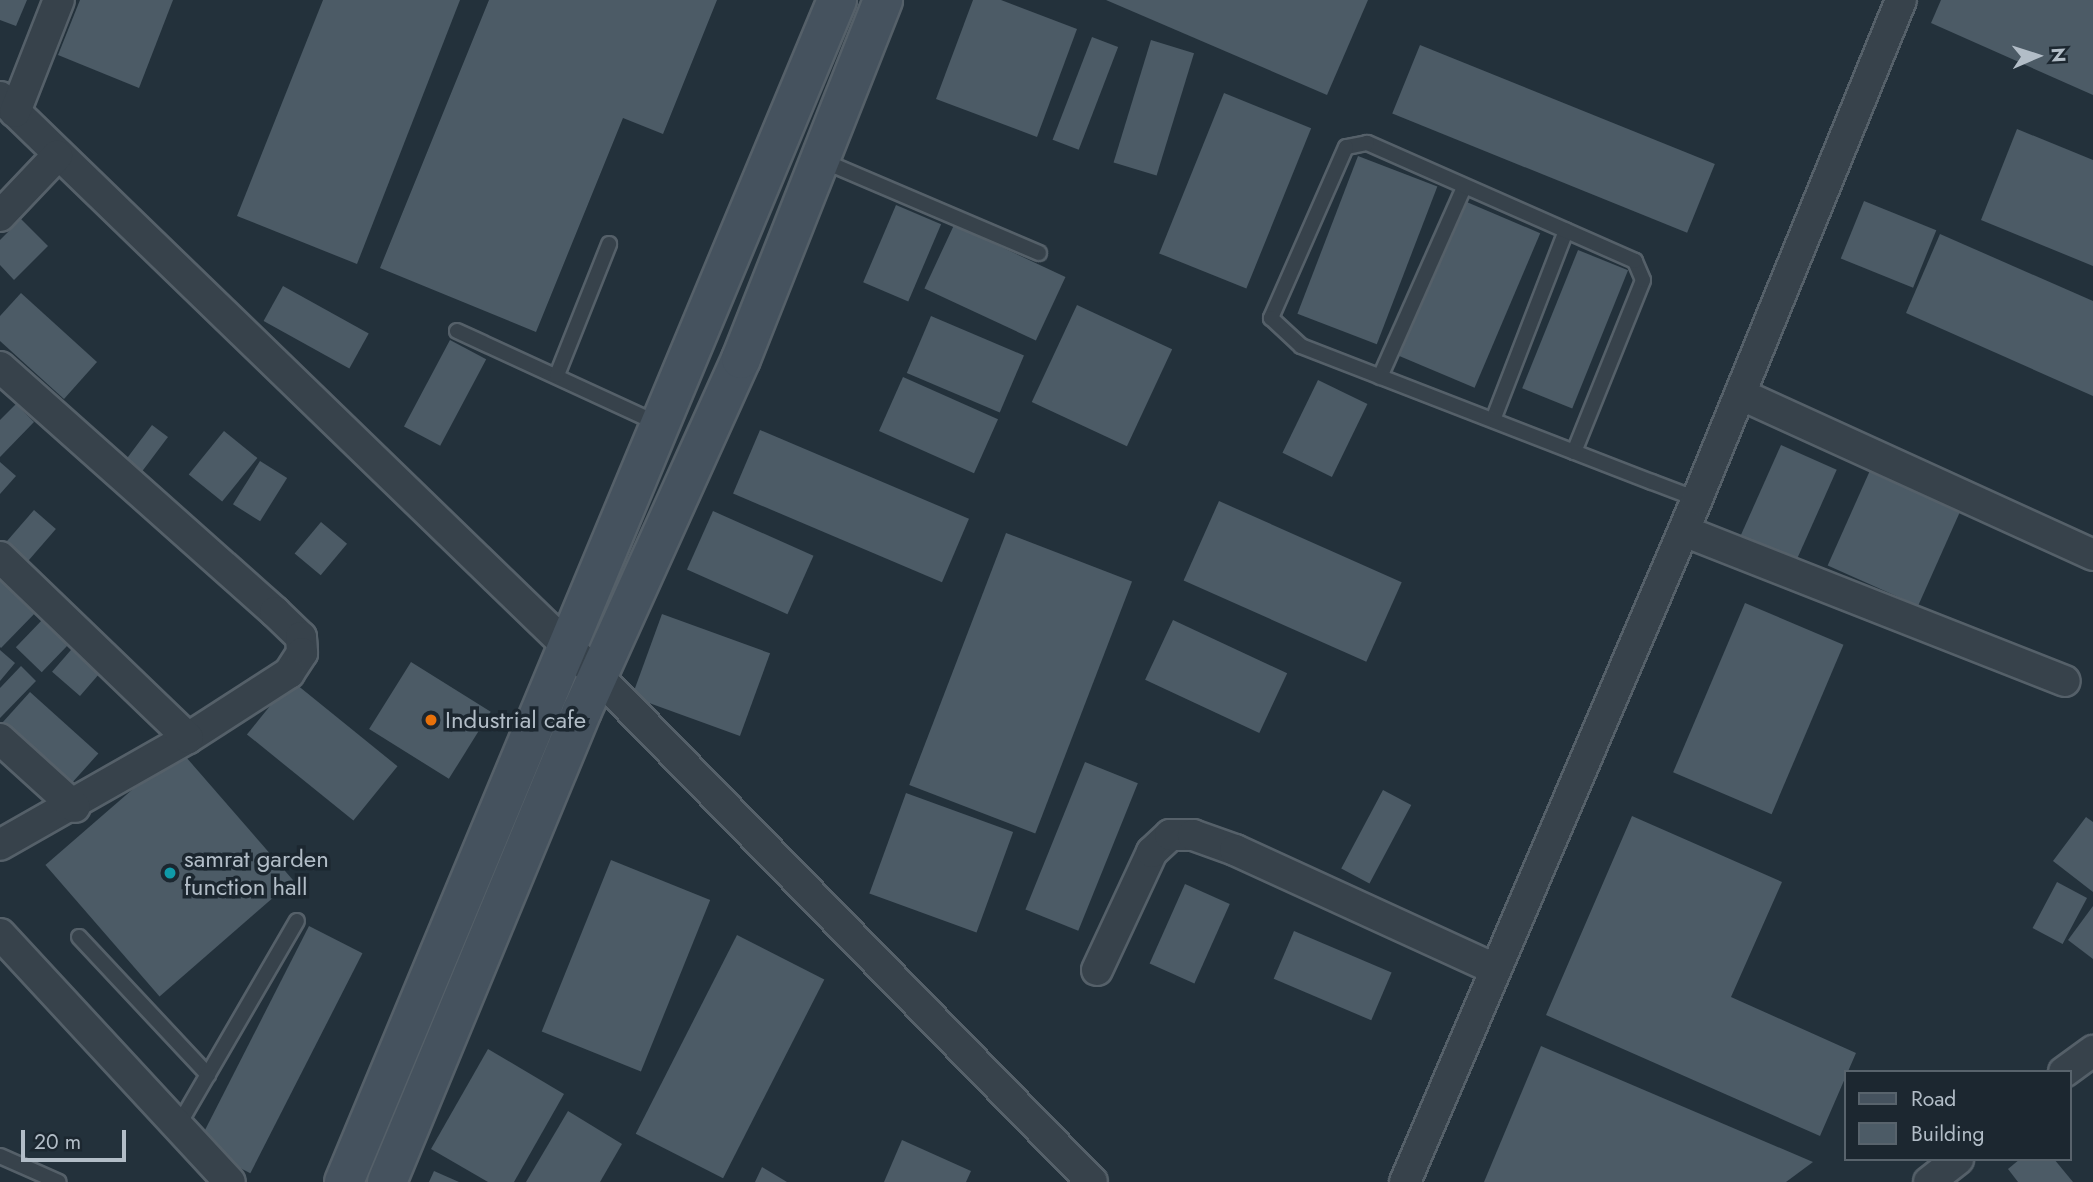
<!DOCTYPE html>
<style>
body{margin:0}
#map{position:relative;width:2093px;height:1182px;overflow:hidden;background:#23313b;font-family:Jost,sans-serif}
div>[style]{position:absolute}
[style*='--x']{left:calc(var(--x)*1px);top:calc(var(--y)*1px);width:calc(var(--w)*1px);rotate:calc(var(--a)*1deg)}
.building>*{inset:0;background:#4c5b66;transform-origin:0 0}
.roads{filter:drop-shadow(2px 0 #556069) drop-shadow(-2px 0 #556069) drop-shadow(0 2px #556069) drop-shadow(0 -2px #556069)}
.lane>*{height:14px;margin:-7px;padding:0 7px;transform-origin:7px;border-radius:7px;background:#37424b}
.street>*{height:30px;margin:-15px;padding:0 15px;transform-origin:15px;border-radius:15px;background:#37424b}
.secondary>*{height:38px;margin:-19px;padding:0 19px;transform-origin:19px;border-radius:19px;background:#45525e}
.dots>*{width:19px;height:19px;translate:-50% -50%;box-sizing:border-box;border:4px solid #1c2730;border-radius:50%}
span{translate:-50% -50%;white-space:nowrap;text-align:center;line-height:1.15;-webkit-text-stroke:7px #1c2730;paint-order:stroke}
.poi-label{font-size:24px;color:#b2bdc7}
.left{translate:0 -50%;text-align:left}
.legend{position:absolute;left:1844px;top:1070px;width:228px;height:91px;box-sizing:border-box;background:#1c2730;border:2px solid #58636c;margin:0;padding:9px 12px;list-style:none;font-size:21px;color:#b2bdc7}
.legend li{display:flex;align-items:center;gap:14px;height:35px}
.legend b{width:35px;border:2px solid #58636c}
.north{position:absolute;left:2002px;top:21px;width:70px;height:70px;-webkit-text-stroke:5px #1c2730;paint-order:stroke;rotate:87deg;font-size:19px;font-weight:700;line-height:28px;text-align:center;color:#b2bdc7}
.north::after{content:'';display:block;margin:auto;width:24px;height:32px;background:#b2bdc7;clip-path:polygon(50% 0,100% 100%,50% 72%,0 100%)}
.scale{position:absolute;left:21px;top:1130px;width:105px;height:32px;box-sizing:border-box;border:4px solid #b2bdc7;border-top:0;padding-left:9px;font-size:21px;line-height:24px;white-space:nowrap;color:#b2bdc7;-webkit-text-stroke:5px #1c2730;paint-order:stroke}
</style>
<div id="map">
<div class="building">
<i style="clip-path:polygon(0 0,27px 0,16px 26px,0 20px)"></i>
<i style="clip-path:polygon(80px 0,173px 0,139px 88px,58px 55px)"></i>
<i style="clip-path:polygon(323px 0,460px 0,357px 264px,237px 216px)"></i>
<i style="clip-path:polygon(489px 0,717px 0,663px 134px,623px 118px,536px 332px,380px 268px)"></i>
<i style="clip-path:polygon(973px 0,1001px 0,1077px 29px,1037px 137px,936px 99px)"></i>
<i style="clip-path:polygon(1106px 0,1368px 0,1327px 95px)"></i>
<i style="clip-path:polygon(1941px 0,2093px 0,2093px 95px,1931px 23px)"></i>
<i style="left:1092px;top:37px;width:28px;height:110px;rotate:21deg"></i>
<i style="left:1151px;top:40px;width:45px;height:128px;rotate:17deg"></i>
<i style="left:1420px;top:45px;width:318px;height:74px;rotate:22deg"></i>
<i style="left:1224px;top:93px;width:94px;height:173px;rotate:22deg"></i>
<i style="clip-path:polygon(2017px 129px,2093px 160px,2093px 266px,1981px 220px)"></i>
<i style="left:1358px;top:156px;width:85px;height:169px;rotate:21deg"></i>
<i style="left:1462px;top:200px;width:85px;height:168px;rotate:23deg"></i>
<i style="left:1864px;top:201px;width:78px;height:62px;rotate:22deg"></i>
<i style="left:896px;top:205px;width:49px;height:84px;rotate:23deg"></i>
<i style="clip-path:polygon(21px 219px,48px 246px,14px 280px,0 265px,0 240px)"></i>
<i style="left:954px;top:225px;width:123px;height:70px;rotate:25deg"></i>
<i style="clip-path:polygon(1940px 234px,2093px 301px,2093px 396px,1906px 313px)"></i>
<i style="left:1578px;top:250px;width:54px;height:149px;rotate:22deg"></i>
<i style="left:283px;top:286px;width:98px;height:40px;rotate:29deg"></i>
<i style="clip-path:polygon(21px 293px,97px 362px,64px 399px,0 341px,0 316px)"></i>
<i style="left:1077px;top:305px;width:105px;height:107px;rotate:25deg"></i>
<i style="left:931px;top:316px;width:101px;height:62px;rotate:23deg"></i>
<i style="left:450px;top:340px;width:41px;height:98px;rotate:28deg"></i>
<i style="left:903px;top:377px;width:104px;height:59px;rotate:24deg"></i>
<i style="left:1318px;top:380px;width:55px;height:81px;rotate:26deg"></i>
<i style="clip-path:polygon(16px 404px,34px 422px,0 457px,0 420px)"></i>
<i style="left:152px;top:425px;width:20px;height:50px;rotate:37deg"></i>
<i style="left:760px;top:430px;width:227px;height:69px;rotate:23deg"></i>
<i style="left:224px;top:431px;width:43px;height:56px;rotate:39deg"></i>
<i style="left:1781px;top:445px;width:61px;height:107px;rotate:24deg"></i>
<i style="left:260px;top:461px;width:32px;height:51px;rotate:32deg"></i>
<i style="clip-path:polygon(0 462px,16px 476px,0 494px)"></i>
<i style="left:1872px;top:466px;width:99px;height:109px;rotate:24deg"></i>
<i style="left:1219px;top:501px;width:200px;height:87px;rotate:24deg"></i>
<i style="left:34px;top:510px;width:29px;height:50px;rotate:41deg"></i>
<i style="left:713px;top:511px;width:110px;height:64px;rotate:24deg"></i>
<i style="left:321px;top:522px;width:34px;height:41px;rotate:40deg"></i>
<i style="left:1006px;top:533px;width:135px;height:270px;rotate:21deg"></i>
<i style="clip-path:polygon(0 573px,38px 610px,1px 648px,0 647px)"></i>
<i style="left:1745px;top:603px;width:107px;height:184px;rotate:23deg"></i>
<i style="left:662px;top:614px;width:115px;height:88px;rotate:20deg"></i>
<i style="left:45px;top:617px;width:36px;height:42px;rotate:44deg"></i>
<i style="left:1173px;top:620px;width:126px;height:66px;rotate:25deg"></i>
<i style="left:77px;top:643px;width:37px;height:38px;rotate:41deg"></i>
<i style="clip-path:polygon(0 650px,15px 663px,0 681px)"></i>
<i style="left:411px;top:662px;width:94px;height:79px;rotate:32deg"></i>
<i style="clip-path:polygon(21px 666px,36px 681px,0 718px,0 688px)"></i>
<i style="left:291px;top:680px;width:137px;height:70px;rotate:39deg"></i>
<i style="left:30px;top:692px;width:92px;height:48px;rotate:42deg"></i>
<i style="left:179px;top:749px;width:174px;height:177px;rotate:49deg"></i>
<i style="left:1085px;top:762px;width:57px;height:159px;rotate:22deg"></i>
<i style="left:1383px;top:790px;width:32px;height:89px;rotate:28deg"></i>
<i style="left:906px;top:793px;width:114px;height:107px;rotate:20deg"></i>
<i style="clip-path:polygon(1632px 816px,1782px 882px,1731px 997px,1856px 1053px,1820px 1136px,1546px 1015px)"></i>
<i style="clip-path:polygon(2086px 817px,2093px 822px,2093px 892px,2053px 861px)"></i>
<i style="left:611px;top:860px;width:107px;height:185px;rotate:22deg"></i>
<i style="left:2057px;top:882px;width:34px;height:52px;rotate:28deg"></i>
<i style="left:1185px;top:884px;width:49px;height:87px;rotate:24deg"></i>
<i style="clip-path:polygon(2093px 906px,2093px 959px,2068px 940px)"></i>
<i style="left:309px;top:926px;width:60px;height:247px;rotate:27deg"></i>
<i style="left:1294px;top:931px;width:106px;height:52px;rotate:23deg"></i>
<i style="left:737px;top:935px;width:98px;height:223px;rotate:27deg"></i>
<i style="clip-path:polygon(1541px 1046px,1813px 1162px,1786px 1182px,1484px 1182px)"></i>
<i style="clip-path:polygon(488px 1049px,564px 1094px,514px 1182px,488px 1182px,431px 1149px)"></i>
<i style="clip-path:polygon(568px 1111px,622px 1144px,600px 1182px,526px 1182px)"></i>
<i style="clip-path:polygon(902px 1140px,971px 1171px,966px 1182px,884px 1182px)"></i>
<i style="clip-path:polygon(2020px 1159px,2054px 1159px,2073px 1182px,2018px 1182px,2008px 1169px)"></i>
<i style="clip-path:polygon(762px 1167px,787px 1182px,755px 1182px)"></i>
<i style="clip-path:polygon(434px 1171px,459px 1182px,429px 1182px)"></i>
</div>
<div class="roads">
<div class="lane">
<i style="--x:821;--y:160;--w:237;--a:23.1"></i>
<i style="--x:457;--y:331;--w:222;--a:24.7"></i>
<i style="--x:557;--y:375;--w:141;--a:-68.3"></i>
<i style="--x:1380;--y:377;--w:205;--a:-66.1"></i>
<i style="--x:1493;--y:420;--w:203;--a:-68.9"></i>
<i style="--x:1574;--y:452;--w:185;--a:-68.1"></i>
<i style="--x:1643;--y:280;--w:21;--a:-113"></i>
<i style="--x:1635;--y:261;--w:293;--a:-156.2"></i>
<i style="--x:1367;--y:143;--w:21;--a:169"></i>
<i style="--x:1346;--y:147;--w:187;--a:113.7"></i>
<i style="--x:1271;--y:318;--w:41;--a:43"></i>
<i style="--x:1301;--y:346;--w:376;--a:21.2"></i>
<i style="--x:1652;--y:482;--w:48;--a:20.7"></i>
<i style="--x:79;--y:937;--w:189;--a:46.9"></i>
<i style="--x:178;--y:1126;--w:237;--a:-59.9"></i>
<i style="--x:0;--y:1156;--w:64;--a:23.8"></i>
</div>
<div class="street">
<i style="--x:0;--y:97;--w:832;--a:44.08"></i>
<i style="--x:598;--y:676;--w:707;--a:45.69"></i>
<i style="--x:15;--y:112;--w:120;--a:-68.6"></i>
<i style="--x:0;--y:216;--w:83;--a:-46.5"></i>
<i style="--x:0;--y:367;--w:368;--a:41.7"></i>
<i style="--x:275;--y:612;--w:36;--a:44"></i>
<i style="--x:301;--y:637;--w:16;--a:86"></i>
<i style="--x:302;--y:653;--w:24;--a:123"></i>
<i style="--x:289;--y:673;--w:120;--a:147.2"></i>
<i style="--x:188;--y:738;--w:216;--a:150.4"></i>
<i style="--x:1740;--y:394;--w:388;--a:24.5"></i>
<i style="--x:1684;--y:531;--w:409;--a:21.5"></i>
<i style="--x:0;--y:557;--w:261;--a:43.9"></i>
<i style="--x:0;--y:739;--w:101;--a:42.2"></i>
<i style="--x:0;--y:934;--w:338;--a:47.2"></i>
<i style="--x:1097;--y:970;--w:130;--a:-65"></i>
<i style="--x:1152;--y:852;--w:25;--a:-43"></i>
<i style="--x:1170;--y:835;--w:23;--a:0"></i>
<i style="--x:1193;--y:835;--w:45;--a:19.7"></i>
<i style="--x:1235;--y:850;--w:286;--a:24.6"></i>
<i style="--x:2064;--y:1072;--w:36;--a:-36"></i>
<i style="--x:1405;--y:1182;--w:743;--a:-66.85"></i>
<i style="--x:1697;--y:499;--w:539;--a:-67.76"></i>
<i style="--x:1929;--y:1182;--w:37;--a:-38"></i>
</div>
<div class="secondary">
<i style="--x:344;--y:1182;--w:1281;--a:-67.36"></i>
<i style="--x:387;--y:1182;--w:510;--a:-67.51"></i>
<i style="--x:582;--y:711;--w:386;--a:-65.7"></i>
<i style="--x:741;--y:359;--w:386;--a:-68.4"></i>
</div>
</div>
<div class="dots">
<i style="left:431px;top:720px;background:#e8710a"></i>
<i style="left:170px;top:873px;background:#0f9aa8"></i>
</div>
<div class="poi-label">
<span class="left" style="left:445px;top:720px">Industrial cafe</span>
<span class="left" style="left:184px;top:873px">samrat garden<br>function hall</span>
</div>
<ul class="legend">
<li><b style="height:9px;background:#45525e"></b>Road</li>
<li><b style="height:19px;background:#4c5b66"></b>Building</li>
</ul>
<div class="north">N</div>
<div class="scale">20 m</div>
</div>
